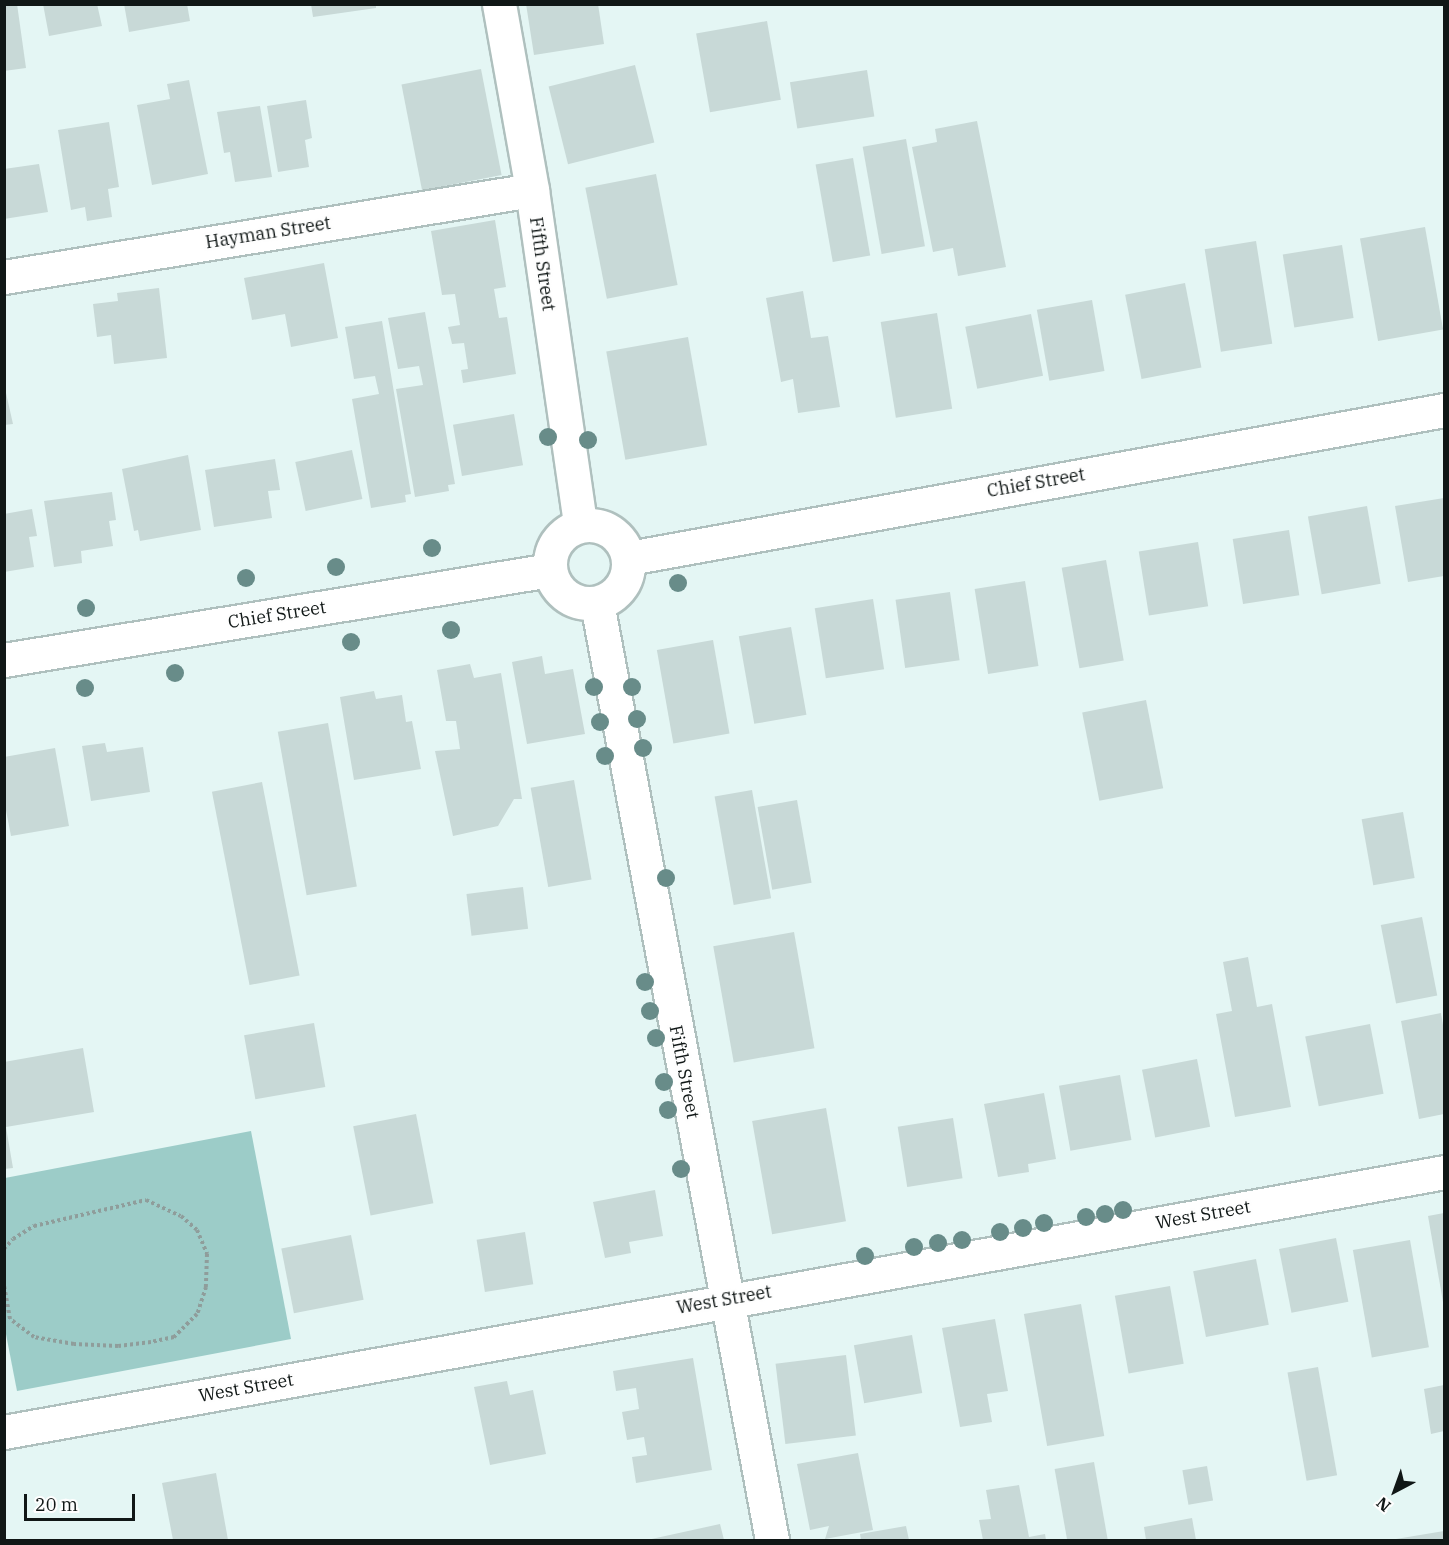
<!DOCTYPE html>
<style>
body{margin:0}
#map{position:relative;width:1449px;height:1545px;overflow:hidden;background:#e4f6f4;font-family:"IBM Plex Serif",serif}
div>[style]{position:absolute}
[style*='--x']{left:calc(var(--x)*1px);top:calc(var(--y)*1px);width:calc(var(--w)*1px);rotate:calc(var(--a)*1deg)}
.green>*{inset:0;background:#9cccc8}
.building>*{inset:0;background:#c8d9d7;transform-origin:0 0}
.path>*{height:4px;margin-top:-2px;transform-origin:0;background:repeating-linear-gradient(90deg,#8f9d9b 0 3px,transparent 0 6px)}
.roads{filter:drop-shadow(2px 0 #afc0be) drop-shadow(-2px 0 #afc0be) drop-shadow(0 2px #afc0be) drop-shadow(0 -2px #afc0be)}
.street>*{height:33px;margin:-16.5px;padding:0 16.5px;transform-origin:16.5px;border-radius:16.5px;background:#fff}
.secondary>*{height:33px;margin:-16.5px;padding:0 16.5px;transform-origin:16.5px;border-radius:16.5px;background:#fff}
.secondary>.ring{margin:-16.5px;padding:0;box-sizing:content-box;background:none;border:33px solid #fff;border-radius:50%}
.trees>*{width:18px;height:18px;margin:-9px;border-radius:50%;background:#688c89}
span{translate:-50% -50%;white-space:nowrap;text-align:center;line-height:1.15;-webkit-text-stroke:5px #fefefe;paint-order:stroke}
.street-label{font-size:18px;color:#101716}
.frame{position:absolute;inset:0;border:6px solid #101716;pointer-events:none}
.north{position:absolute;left:1365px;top:1461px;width:60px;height:60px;-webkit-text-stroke:4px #fefefe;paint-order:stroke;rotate:221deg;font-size:16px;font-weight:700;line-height:24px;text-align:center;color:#101716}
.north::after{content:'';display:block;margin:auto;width:21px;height:27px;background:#101716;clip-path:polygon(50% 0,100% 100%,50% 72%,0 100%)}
.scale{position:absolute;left:24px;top:1494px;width:111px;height:27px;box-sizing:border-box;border:3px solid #101716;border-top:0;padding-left:8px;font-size:18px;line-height:21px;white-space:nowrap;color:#101716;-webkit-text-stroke:4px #fefefe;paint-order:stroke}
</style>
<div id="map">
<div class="green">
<i style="clip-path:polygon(251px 1131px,291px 1339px,17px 1391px,5px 1329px,5px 1178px)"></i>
</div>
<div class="building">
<i style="clip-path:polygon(4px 4px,17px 4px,26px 68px,4px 71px)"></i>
<i style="clip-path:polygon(43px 4px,97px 4px,102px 26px,49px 36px)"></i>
<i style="clip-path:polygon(124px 4px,187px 4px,190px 21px,129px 32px)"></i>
<i style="clip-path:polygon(311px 4px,376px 4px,376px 8px,313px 17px)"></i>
<i style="clip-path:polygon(526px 4px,598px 4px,604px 44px,534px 55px)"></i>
<i style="left:767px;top:21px;width:80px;height:72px;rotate:80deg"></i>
<i style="left:635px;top:65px;width:80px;height:89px;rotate:76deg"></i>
<i style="left:481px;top:69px;width:108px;height:81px;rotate:79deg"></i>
<i style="left:867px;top:70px;width:47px;height:78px;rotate:81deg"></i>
<i style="clip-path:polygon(189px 80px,208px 174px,152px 185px,137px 105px,170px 99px,167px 84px)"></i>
<i style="clip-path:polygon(306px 100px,312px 138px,305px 140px,309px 167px,278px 172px,267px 106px)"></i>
<i style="clip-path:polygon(260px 106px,272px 177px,235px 182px,230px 152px,224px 153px,217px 112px)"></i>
<i style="clip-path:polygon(977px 121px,1006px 267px,958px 276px,953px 248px,933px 252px,912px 147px,937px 142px,935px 129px)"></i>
<i style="clip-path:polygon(109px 122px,119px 187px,108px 189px,112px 217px,87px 221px,85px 207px,71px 210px,58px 130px)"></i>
<i style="left:906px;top:139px;width:109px;height:44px;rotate:80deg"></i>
<i style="left:853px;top:158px;width:99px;height:38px;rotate:80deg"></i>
<i style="clip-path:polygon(39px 164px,48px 212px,4px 219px,4px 169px)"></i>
<i style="left:656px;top:174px;width:113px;height:72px;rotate:79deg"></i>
<i style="clip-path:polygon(495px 220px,506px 287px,494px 289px,499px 318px,507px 317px,516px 374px,463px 383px,461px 370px,468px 369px,464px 343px,452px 344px,448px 327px,460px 325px,455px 294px,442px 295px,431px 231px)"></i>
<i style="left:1425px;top:227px;width:104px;height:66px;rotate:80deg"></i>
<i style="left:1256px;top:241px;width:104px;height:52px;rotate:81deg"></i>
<i style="left:1342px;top:245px;width:74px;height:60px;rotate:81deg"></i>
<i style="clip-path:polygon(324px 263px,338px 338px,291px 347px,285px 314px,252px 320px,244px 278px)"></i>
<i style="left:1185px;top:283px;width:86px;height:61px;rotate:79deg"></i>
<i style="clip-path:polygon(159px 288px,167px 358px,114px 364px,111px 335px,97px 337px,93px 304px,118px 301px,117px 293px)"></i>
<i style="clip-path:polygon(803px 291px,811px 338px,828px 336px,840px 407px,798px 413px,793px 379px,781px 382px,766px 298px)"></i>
<i style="left:1092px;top:300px;width:72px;height:56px;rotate:80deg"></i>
<i style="clip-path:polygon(425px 312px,455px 484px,448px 485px,449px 491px,415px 497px,396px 389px,423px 385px,419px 366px,398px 369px,388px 318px)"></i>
<i style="left:937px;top:313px;width:97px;height:57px;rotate:81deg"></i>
<i style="left:1031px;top:314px;width:63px;height:67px;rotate:79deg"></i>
<i style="clip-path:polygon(382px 321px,411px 494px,405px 495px,406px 502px,371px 508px,352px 399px,379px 394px,375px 376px,354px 379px,345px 327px)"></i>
<i style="left:688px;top:337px;width:110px;height:83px;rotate:80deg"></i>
<i style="clip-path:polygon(4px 384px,13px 424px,4px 425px)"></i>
<i style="left:514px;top:414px;width:52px;height:62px;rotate:80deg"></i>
<i style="left:352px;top:450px;width:50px;height:58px;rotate:78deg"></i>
<i style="clip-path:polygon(188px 455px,201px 530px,140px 541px,138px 530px,134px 531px,122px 469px)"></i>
<i style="clip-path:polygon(275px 459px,280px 490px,268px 491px,272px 518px,214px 527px,205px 470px)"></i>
<i style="clip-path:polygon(112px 492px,116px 520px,109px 521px,113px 546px,81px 551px,82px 563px,54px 567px,44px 501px)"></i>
<i style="clip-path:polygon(1444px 498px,1444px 576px,1408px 582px,1395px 506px)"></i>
<i style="left:1367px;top:506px;width:79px;height:60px;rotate:80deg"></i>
<i style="clip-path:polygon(32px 509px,37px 536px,29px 537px,34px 567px,4px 572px,4px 514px)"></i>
<i style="left:1289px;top:530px;width:66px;height:57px;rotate:81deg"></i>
<i style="left:1198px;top:542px;width:65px;height:60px;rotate:81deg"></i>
<i style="left:1106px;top:560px;width:102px;height:45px;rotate:80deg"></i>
<i style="left:1025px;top:581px;width:86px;height:51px;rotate:81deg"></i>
<i style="left:950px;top:592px;width:69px;height:55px;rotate:82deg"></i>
<i style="left:873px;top:599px;width:71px;height:59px;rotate:81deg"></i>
<i style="left:791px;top:627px;width:89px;height:53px;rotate:80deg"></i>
<i style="left:713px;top:640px;width:95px;height:57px;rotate:80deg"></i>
<i style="clip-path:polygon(542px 656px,545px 674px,573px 669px,585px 734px,527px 744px,512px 662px)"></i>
<i style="clip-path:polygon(470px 664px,474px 678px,501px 673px,522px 799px,514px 799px,498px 826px,453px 836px,435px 751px,460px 749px,456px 721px,446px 721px,437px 670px)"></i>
<i style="clip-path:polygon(374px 691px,376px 699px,402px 695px,406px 722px,412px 721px,421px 769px,354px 780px,340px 697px)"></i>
<i style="left:1146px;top:700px;width:90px;height:65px;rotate:79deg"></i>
<i style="left:328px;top:723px;width:166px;height:51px;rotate:80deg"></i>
<i style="clip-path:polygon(105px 743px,107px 752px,143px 747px,150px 792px,91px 801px,82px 746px)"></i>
<i style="clip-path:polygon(55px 748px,69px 826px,11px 836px,4px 800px,4px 757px)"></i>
<i style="left:574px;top:780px;width:101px;height:44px;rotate:80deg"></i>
<i style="left:262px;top:782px;width:197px;height:51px;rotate:79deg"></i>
<i style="left:752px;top:790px;width:110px;height:38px;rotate:80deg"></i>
<i style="left:797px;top:800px;width:84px;height:40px;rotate:80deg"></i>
<i style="left:1403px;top:812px;width:67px;height:42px;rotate:80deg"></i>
<i style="left:523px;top:887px;width:42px;height:57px;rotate:83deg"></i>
<i style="left:1422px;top:917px;width:80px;height:42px;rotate:79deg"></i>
<i style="left:794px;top:932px;width:118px;height:82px;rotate:80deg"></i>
<i style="clip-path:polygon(1248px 957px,1257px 1007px,1272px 1004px,1291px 1107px,1235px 1117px,1216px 1014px,1232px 1011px,1223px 962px)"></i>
<i style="clip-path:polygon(1441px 1013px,1444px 1031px,1444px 1114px,1419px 1119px,1401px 1021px)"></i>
<i style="left:314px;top:1023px;width:65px;height:71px;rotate:80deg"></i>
<i style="left:1370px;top:1024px;width:71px;height:66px;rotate:79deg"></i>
<i style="clip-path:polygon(83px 1048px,94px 1112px,6px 1127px,13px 1168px,4px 1169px,4px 1062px)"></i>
<i style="left:1197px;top:1059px;width:69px;height:56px;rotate:79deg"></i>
<i style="left:1120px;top:1075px;width:66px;height:62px;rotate:80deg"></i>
<i style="clip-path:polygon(1044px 1093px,1056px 1159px,1028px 1164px,1029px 1172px,998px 1177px,984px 1104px)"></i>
<i style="left:826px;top:1108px;width:115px;height:75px;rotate:80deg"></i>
<i style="left:416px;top:1114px;width:91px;height:64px;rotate:79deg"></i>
<i style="left:953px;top:1118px;width:61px;height:56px;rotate:81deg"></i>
<i style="clip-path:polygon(655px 1190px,663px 1236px,629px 1242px,631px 1253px,605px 1258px,593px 1202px)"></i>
<i style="clip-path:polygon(1444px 1213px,1444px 1302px,1443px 1302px,1428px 1216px)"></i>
<i style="left:525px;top:1232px;width:53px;height:49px;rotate:81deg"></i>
<i style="left:351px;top:1235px;width:66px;height:71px;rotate:79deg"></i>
<i style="left:1336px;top:1238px;width:65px;height:58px;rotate:79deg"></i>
<i style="left:1410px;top:1240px;width:109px;height:58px;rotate:80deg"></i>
<i style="left:1256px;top:1259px;width:67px;height:64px;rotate:79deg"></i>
<i style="left:1170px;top:1286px;width:79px;height:56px;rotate:80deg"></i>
<i style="left:1081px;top:1304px;width:134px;height:58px;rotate:80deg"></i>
<i style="clip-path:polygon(995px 1319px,1008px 1391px,987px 1394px,992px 1422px,960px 1427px,942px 1328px)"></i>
<i style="left:912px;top:1335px;width:59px;height:59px;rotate:80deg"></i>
<i style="left:846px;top:1355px;width:81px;height:71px;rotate:83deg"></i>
<i style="clip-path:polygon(693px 1358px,712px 1470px,636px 1483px,632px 1457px,647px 1455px,644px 1437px,627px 1440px,622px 1412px,639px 1409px,636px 1388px,616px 1391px,613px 1371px)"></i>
<i style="left:1318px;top:1367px;width:110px;height:31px;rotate:80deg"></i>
<i style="clip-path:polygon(507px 1381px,510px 1395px,533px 1390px,546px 1454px,490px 1465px,474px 1387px)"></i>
<i style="clip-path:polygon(1444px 1385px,1444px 1431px,1431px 1434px,1424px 1389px)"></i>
<i style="clip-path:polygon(858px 1453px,873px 1530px,825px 1539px,829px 1526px,810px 1530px,797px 1464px)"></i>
<i style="left:1094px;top:1462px;width:79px;height:40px;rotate:80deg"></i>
<i style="left:1207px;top:1466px;width:35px;height:25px;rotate:80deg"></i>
<i style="clip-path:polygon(216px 1473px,228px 1540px,173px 1540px,162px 1483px)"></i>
<i style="clip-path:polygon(1019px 1485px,1029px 1537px,1045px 1534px,1046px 1540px,983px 1540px,979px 1520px,991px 1519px,986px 1490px)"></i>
<i style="clip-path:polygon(1192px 1518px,1196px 1540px,1146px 1540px,1144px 1527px)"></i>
<i style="clip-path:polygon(720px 1524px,724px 1540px,647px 1540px)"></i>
<i style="clip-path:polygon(906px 1526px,909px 1540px,861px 1540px,860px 1534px)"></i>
<i style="clip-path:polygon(1444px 1531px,1444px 1540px,1396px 1540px,1396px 1539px)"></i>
</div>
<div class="path">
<i style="--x:4;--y:1249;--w:13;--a:-48"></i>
<i style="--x:13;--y:1239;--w:25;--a:-32"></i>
<i style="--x:34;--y:1226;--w:115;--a:-13.1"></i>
<i style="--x:146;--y:1200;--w:38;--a:25"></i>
<i style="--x:181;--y:1216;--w:21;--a:41"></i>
<i style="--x:197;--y:1230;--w:26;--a:67"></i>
<i style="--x:207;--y:1254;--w:33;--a:92"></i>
<i style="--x:206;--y:1287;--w:28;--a:108"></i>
<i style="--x:197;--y:1314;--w:33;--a:135"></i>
<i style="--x:174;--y:1337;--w:24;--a:168"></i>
<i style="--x:151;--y:1342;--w:33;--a:173"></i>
<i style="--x:118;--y:1346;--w:44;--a:-177.4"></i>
<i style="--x:74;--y:1344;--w:41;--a:-170.1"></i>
<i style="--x:34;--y:1337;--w:30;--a:-143"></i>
<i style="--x:10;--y:1319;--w:35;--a:-100"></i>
</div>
<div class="roads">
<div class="street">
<i style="--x:499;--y:4;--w:189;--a:79.9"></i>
<i style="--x:532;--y:190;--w:338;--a:81.8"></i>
<i style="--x:4;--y:277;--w:535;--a:-9.36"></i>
<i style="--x:597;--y:603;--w:953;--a:79.42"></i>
<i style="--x:4;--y:1432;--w:1463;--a:-10.23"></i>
</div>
<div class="secondary">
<i class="ring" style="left:550px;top:525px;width:45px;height:45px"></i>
<i style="--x:629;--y:558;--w:828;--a:-10.29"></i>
<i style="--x:4;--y:660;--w:553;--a:-9.36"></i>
</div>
</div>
<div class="trees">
<i style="left:548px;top:437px"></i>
<i style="left:588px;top:440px"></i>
<i style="left:432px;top:548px"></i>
<i style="left:336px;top:567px"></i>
<i style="left:246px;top:578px"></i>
<i style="left:678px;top:583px"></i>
<i style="left:86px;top:608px"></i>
<i style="left:451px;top:630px"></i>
<i style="left:351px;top:642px"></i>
<i style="left:175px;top:673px"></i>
<i style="left:594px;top:687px"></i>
<i style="left:632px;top:687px"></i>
<i style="left:85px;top:688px"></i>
<i style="left:637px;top:719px"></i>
<i style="left:600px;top:722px"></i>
<i style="left:643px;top:748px"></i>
<i style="left:605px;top:756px"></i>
<i style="left:666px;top:878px"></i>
<i style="left:645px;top:982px"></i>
<i style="left:650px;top:1011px"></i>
<i style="left:656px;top:1038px"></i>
<i style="left:664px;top:1082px"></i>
<i style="left:668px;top:1110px"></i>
<i style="left:681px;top:1169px"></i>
<i style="left:1123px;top:1210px"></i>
<i style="left:1105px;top:1214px"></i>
<i style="left:1086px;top:1217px"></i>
<i style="left:1044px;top:1223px"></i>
<i style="left:1023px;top:1228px"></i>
<i style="left:1000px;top:1232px"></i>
<i style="left:962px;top:1240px"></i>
<i style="left:938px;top:1243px"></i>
<i style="left:914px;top:1247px"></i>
<i style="left:865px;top:1256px"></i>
</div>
<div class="street-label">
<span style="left:268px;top:233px;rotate:-9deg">Hayman Street</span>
<span style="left:542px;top:264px;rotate:82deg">Fifth Street</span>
<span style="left:1036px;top:483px;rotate:-10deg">Chief Street</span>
<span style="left:277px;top:615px;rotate:-9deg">Chief Street</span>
<span style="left:684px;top:1072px;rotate:79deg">Fifth Street</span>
<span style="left:1203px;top:1215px;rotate:-10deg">West Street</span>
<span style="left:724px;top:1300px;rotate:-10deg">West Street</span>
<span style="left:246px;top:1388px;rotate:-10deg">West Street</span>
</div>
<div class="frame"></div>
<div class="north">N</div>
<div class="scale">20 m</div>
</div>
